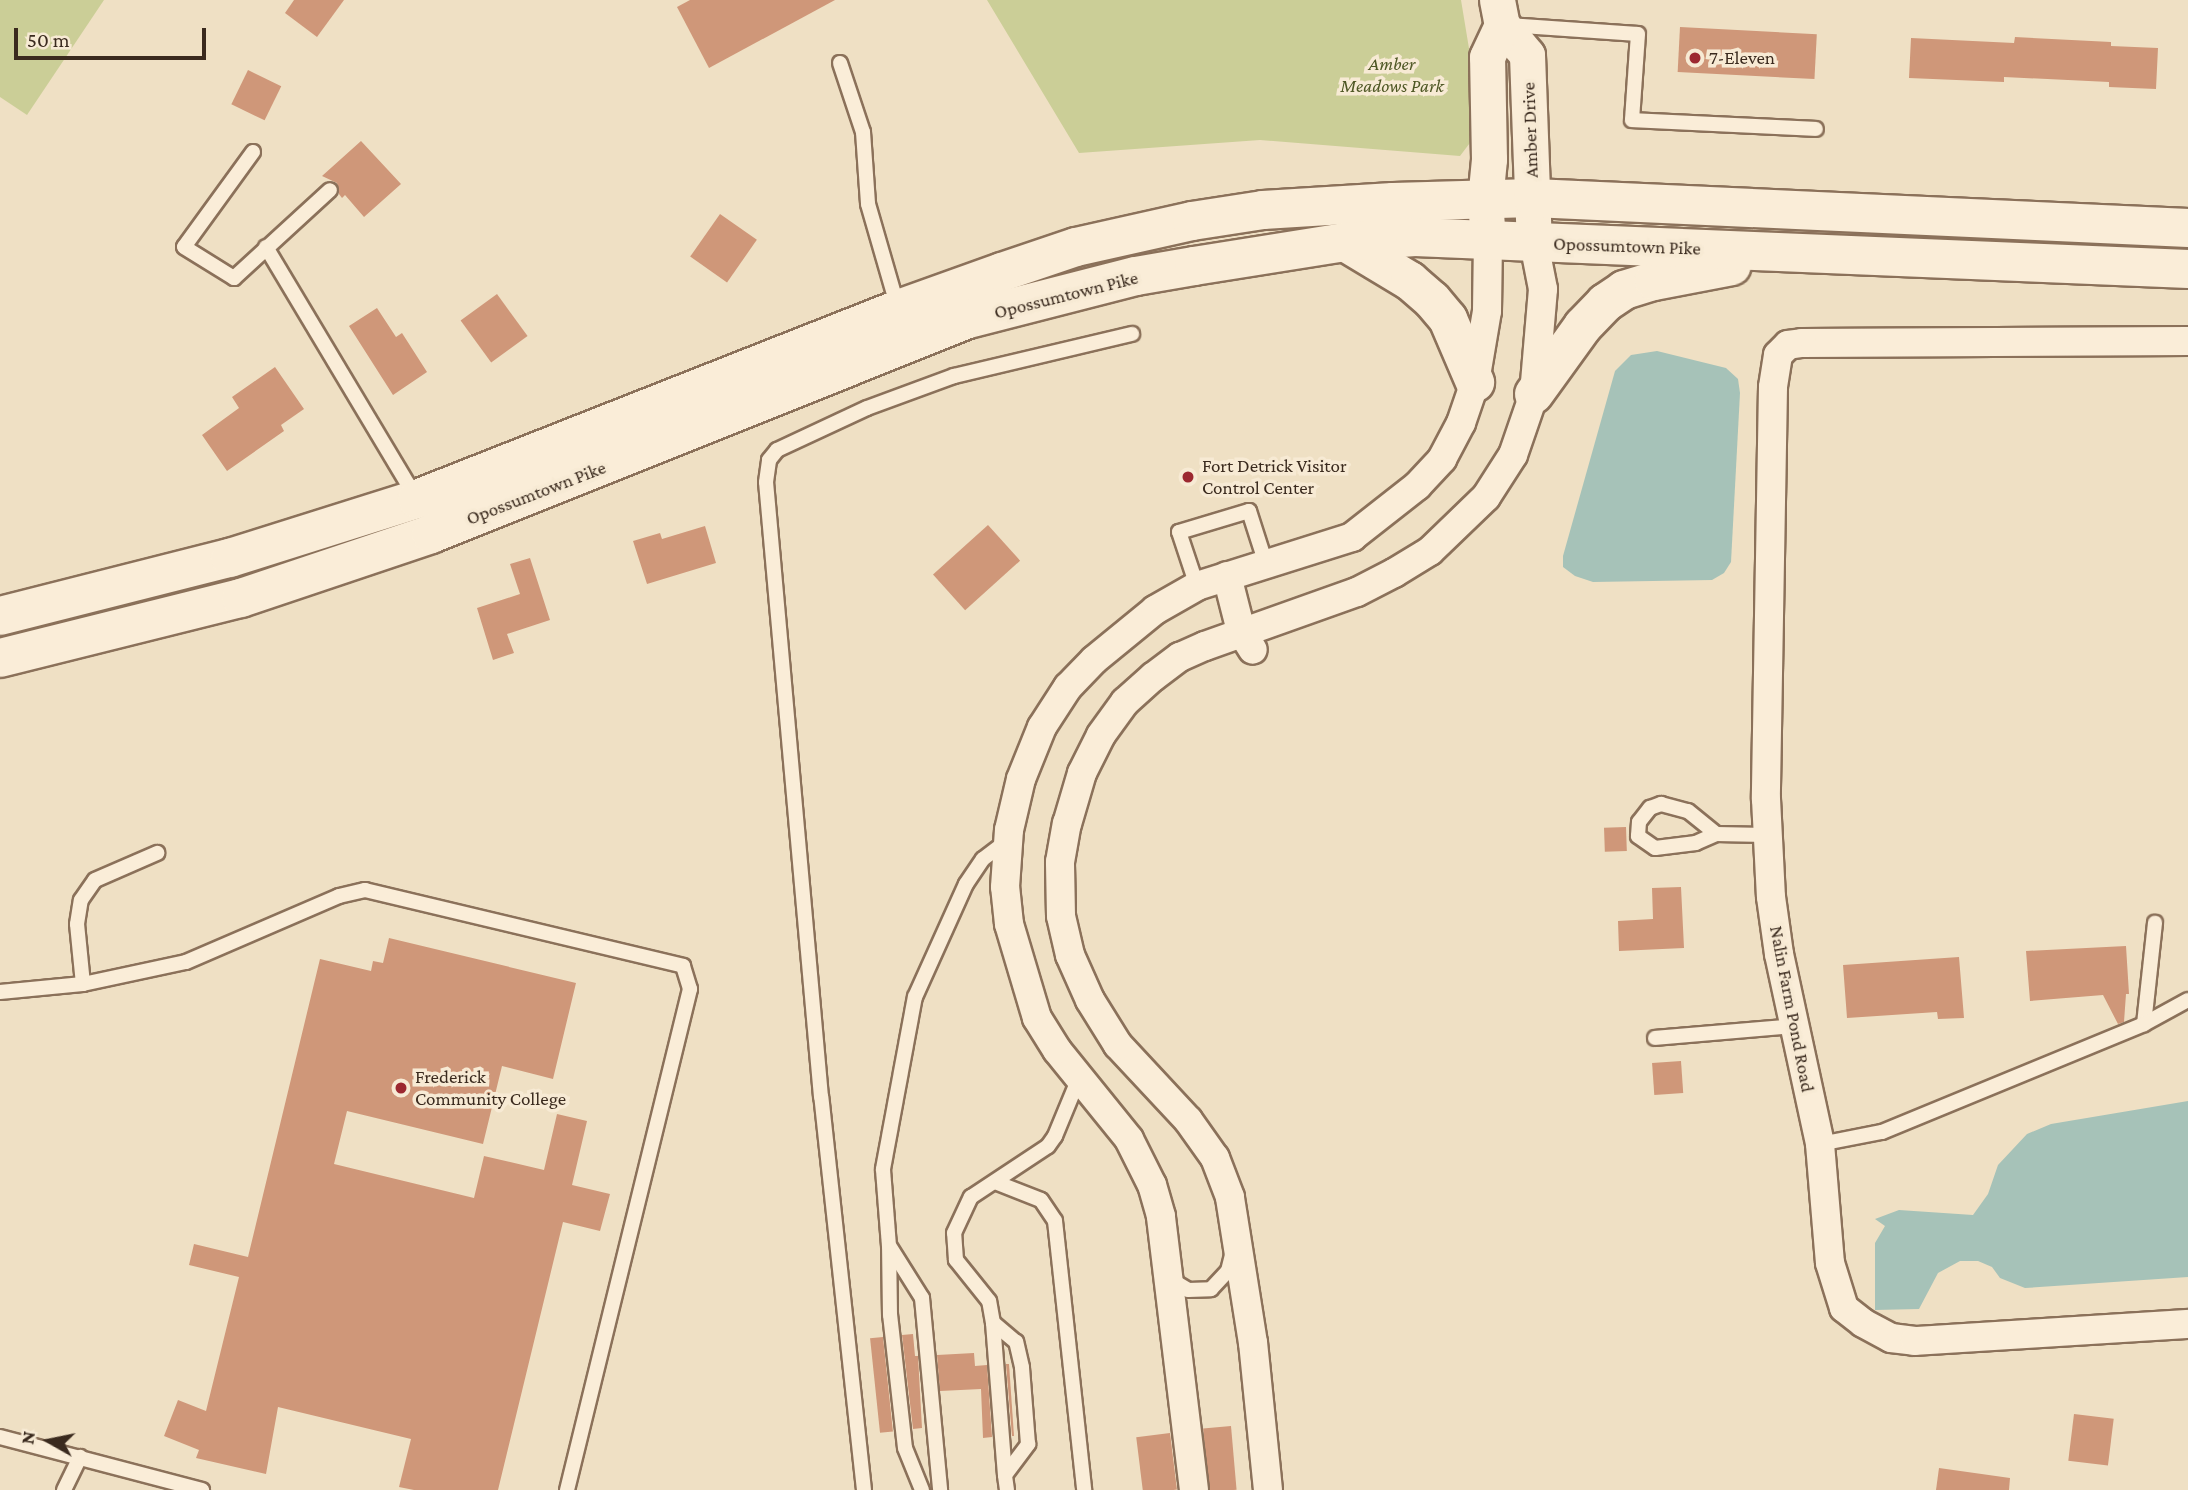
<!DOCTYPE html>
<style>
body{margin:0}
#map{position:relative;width:2188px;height:1490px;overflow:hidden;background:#efe0c4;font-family:"Crimson Pro",serif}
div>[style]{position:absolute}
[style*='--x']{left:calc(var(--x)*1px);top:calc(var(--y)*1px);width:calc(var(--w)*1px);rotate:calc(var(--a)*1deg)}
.green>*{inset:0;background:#cbce97}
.water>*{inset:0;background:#a6c2b8}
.building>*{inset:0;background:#cf9779;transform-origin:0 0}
.roads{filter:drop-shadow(2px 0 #8b715a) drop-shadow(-2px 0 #8b715a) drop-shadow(0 2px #8b715a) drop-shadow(0 -2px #8b715a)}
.service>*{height:14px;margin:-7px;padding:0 7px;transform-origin:7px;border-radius:7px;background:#faedd8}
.minor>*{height:28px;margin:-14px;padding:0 14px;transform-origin:14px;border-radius:14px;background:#faedd8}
.tertiary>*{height:35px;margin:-17.5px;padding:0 17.5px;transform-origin:17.5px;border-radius:17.5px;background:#faedd8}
.secondary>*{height:38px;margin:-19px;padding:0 19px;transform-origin:19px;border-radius:19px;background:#faedd8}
.dots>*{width:19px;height:19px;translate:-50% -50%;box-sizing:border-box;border:4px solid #f7ead4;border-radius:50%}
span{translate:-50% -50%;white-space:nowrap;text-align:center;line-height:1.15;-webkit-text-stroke:7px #f7ead4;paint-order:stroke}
.poi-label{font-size:19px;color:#3a2a1e}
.left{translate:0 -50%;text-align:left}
.park-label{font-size:19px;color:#4e5724;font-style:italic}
.street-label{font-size:19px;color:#3a2a1e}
.north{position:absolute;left:14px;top:1406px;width:70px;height:70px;-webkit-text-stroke:5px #f7ead4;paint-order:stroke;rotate:279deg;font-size:19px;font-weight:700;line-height:28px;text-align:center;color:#3a2a1e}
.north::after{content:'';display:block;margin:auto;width:24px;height:32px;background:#3a2a1e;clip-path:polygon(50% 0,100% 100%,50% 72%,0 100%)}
.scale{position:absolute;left:14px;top:28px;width:192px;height:32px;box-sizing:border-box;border:4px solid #3a2a1e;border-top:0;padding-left:9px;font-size:21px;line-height:24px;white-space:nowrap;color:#3a2a1e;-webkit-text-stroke:5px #f7ead4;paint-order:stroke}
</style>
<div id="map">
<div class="green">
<i style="clip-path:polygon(0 0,104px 0,27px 115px,0 97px)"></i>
<i style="clip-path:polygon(987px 0,1461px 0,1482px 127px,1460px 156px,1260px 140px,1079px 153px)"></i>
</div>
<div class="water">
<i style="clip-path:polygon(1657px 351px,1726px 368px,1738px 379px,1740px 393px,1731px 562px,1724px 573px,1712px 580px,1593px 582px,1575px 576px,1563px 567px,1563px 556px,1615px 371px,1631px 355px)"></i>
<i style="clip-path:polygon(2188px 1101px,2188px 1277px,2025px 1288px,2000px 1278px,1992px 1267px,1978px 1261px,1960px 1261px,1938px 1273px,1919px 1309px,1875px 1310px,1875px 1243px,1885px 1226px,1875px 1219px,1899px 1210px,1973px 1215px,1988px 1194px,1998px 1165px,2027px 1134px,2051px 1124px)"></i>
</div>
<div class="building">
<i style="clip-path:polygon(294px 0,344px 0,317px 37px,285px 13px)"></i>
<i style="clip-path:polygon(690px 0,835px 0,709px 68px,677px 7px)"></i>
<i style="left:1680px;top:27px;width:137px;height:45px;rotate:3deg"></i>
<i style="clip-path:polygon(2015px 37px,2111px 42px,2111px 46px,2158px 48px,2156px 89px,2109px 87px,2109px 82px,2004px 77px,2004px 82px,1909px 78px,1911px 38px,2014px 43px)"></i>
<i style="left:248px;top:70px;width:37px;height:38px;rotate:26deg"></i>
<i style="clip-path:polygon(361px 141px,401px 184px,364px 217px,345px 195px,342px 198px,339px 194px,337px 183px,322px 176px)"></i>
<i style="left:720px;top:214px;width:45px;height:52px;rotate:35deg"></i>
<i style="left:497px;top:294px;width:52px;height:45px;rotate:54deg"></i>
<i style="clip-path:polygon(377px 308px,396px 337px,402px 333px,427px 372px,393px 395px,349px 326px)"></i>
<i style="clip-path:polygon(275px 367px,304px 409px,281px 425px,284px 431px,227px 471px,202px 435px,239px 408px,232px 397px)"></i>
<i style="left:988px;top:525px;width:48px;height:74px;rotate:48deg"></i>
<i style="clip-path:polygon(705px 526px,716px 563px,647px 584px,633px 541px,660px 533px,662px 539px)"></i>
<i style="clip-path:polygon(530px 558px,550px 620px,507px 634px,514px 653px,493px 660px,477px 608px,520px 594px,510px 564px)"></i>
<i style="left:1626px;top:827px;width:24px;height:22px;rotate:88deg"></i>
<i style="clip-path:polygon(1681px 887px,1684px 948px,1619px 951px,1618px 921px,1653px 919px,1652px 888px)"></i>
<i style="clip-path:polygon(389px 938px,576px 983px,553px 1079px,502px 1066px,483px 1144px,347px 1111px,334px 1164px,474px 1198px,484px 1156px,544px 1170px,557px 1114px,587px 1121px,572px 1185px,610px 1194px,600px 1231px,563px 1222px,498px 1490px,414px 1490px,399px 1487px,411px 1439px,278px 1407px,266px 1474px,196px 1458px,199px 1450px,164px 1436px,178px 1400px,206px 1411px,239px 1277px,189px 1265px,194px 1244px,248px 1257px,320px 959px,371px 971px,373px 961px,383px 963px)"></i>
<i style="clip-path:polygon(2126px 946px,2129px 994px,2126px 994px,2124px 1022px,2118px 1024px,2103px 995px,2030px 1001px,2026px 951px)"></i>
<i style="clip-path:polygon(1959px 957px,1964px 1018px,1938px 1019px,1937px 1012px,1847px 1018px,1843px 965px)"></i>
<i style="left:1681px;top:1061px;width:32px;height:29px;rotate:86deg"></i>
<i style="clip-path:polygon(913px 1334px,915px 1356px,918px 1356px,922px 1428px,913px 1429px,902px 1335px)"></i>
<i style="left:883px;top:1337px;width:95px;height:13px;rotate:84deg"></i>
<i style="clip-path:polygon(974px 1353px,975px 1366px,987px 1365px,992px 1437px,983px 1438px,981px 1389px,940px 1391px,937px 1355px)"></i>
<i style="clip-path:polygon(1006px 1364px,1009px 1364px,1014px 1436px,1012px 1436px)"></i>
<i style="left:2074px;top:1414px;width:40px;height:47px;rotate:7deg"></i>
<i style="left:1231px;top:1426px;width:64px;height:28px;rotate:85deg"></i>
<i style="left:1170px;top:1433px;width:57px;height:34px;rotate:83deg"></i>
<i style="clip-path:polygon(1939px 1468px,2010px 1478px,2009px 1490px,1936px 1490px)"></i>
</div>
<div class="roads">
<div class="service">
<i style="--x:1508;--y:25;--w:130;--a:4"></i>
<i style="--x:1638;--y:34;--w:86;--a:94"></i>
<i style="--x:1632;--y:120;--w:184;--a:2.8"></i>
<i style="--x:840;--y:63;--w:73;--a:71.6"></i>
<i style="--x:863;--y:132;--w:72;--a:86"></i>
<i style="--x:868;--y:204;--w:108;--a:73.9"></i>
<i style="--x:253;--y:152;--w:117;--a:126"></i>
<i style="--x:184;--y:247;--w:59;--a:31.8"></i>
<i style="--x:234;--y:278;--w:130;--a:-42.5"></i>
<i style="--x:266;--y:247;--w:292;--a:59.1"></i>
<i style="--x:1197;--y:586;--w:57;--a:-108.4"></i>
<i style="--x:1179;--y:532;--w:73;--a:-16.7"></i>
<i style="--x:1249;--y:511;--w:56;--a:72.2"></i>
<i style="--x:1716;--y:834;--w:22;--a:156"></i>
<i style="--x:1696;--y:843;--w:41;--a:173"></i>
<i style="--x:1655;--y:848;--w:21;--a:-145"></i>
<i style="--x:1638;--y:836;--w:14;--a:-86"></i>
<i style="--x:1639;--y:822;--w:18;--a:-52"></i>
<i style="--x:1650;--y:808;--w:12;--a:-20"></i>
<i style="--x:1661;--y:804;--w:28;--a:15"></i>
<i style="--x:1688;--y:811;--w:36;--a:39"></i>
<i style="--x:1716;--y:834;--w:50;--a:1.1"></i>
<i style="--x:83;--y:984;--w:60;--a:-95.7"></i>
<i style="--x:77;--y:924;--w:24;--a:-81"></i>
<i style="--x:81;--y:900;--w:24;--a:-55"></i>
<i style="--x:95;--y:880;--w:68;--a:-23.5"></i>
<i style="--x:0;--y:992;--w:83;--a:-5.5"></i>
<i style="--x:83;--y:984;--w:105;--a:-12.1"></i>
<i style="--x:186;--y:962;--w:167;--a:-23.3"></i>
<i style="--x:339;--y:896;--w:27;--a:-13"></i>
<i style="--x:365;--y:890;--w:327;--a:13.4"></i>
<i style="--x:683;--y:966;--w:24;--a:73"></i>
<i style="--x:690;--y:989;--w:516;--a:103.79"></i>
<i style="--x:2144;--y:1024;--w:102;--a:-83.8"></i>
<i style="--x:1655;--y:1038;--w:141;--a:-4.9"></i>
<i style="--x:1820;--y:1144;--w:63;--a:-11"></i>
<i style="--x:1882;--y:1132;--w:283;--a:-22.4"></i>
<i style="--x:2144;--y:1024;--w:50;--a:-28.6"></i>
<i style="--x:995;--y:1182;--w:49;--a:21.4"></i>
<i style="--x:1041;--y:1200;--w:25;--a:56"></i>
<i style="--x:1055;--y:1221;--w:271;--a:83.8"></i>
<i style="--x:890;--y:1247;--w:60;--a:57.9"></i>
<i style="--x:922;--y:1298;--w:193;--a:84.6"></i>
<i style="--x:1170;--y:1279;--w:21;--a:31"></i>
<i style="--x:1188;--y:1290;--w:23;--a:-2"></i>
<i style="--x:1211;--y:1289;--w:25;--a:-47"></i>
<i style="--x:1228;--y:1271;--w:16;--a:-76"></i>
<i style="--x:993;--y:1323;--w:152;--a:85.5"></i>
<i style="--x:0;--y:1437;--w:209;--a:14.7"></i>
<i style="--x:64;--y:1490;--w:37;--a:-64"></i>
<i style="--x:864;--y:1490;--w:395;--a:-96.2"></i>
<i style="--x:821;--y:1097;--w:617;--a:-95.11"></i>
<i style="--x:766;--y:482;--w:22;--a:-82"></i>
<i style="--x:769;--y:460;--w:13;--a:-51"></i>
<i style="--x:777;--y:450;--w:99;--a:-25"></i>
<i style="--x:867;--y:408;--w:93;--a:-20.2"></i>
<i style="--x:954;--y:376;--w:183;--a:-13.3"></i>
<i style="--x:922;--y:1490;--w:45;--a:-112"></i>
<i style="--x:905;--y:1448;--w:134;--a:-96.4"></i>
<i style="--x:890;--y:1315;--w:69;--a:-90.8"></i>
<i style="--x:889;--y:1246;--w:77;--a:-94.5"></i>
<i style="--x:883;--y:1169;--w:175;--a:-79.5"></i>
<i style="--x:915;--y:997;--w:124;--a:-65.7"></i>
<i style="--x:966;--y:884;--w:30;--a:-56"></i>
<i style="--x:983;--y:859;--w:30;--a:-37"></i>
<i style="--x:1007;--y:1490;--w:15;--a:-98"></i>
<i style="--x:1005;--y:1475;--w:39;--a:-53"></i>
<i style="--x:1028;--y:1444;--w:77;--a:-94.5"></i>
<i style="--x:1022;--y:1367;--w:26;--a:-103"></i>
<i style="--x:1016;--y:1342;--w:30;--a:-140"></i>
<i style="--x:993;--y:1323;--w:22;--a:-100"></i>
<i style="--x:989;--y:1301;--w:53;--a:-128.8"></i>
<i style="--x:956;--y:1260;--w:27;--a:-94"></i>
<i style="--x:954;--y:1233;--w:40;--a:-65"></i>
<i style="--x:971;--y:1197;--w:92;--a:-33.5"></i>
<i style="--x:1048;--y:1146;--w:12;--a:-55"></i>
<i style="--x:1055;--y:1136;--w:63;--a:-67.5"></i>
</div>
<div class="minor">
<i style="--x:2188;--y:341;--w:386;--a:179.7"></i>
<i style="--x:1802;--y:343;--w:14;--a:172"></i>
<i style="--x:1788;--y:345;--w:14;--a:135"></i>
<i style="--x:1778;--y:355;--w:32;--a:99"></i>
<i style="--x:1773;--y:387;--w:412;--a:91"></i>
<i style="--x:1766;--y:799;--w:98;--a:87.1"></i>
<i style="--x:1771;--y:897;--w:58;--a:82"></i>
<i style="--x:1779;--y:954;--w:194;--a:77.8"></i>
<i style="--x:1820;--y:1144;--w:119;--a:85.2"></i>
<i style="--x:1830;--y:1263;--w:47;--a:72.7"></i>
<i style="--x:1844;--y:1308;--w:24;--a:38"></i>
<i style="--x:1863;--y:1323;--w:32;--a:28"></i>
<i style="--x:1891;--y:1338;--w:24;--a:7"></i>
<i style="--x:1915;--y:1341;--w:274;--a:-3.6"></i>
<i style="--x:1227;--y:576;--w:57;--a:75.7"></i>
<i style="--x:1241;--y:631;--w:22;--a:58"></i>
<i style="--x:1194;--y:1490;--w:276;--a:-96.9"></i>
<i style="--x:1161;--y:1216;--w:32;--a:-106"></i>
<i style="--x:1152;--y:1185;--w:51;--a:-116.6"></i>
<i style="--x:1129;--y:1139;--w:114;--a:-129"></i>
<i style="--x:1057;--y:1050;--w:38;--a:-122"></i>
<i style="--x:1037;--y:1018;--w:98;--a:-106.6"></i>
<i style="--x:1009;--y:924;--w:37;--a:-96"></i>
<i style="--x:1005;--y:887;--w:57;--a:-86"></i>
<i style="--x:1009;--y:830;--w:52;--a:-76.8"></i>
<i style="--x:1021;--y:779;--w:56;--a:-68"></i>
<i style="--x:1042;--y:727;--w:48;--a:-57"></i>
<i style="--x:1068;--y:687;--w:37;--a:-46"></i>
<i style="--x:1094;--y:660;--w:79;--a:-39.3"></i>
<i style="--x:1155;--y:610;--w:48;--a:-29.7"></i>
<i style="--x:1197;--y:586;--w:163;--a:-17.5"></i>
<i style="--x:1352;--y:537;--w:83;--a:-38.1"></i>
<i style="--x:1417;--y:486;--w:37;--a:-47"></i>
<i style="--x:1442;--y:459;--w:41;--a:-62.2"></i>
<i style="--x:1461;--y:423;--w:43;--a:-71.1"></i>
<i style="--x:1475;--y:382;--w:72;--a:-80.4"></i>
<i style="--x:1487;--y:311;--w:71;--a:-89.2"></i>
<i style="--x:1268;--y:1490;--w:148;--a:-95.8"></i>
<i style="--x:1253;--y:1343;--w:148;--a:-99"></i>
<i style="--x:1230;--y:1197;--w:42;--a:-111"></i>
<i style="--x:1215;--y:1158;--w:47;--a:-125.4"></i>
<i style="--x:1188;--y:1120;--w:103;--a:-133"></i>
<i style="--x:1118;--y:1045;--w:53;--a:-121.9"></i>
<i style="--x:1090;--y:1000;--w:49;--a:-114"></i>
<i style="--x:1070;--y:955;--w:40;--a:-103"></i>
<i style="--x:1061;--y:916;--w:54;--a:-91.1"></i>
<i style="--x:1060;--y:862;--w:39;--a:-80"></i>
<i style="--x:1067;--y:824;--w:53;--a:-73.6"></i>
<i style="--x:1082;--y:773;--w:42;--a:-63.4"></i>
<i style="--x:1101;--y:735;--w:41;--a:-54"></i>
<i style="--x:1125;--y:702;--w:38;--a:-42"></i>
<i style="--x:1153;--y:677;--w:34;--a:-37"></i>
<i style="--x:1180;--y:657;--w:27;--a:-24"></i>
<i style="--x:1205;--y:646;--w:161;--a:-19.6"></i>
<i style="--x:1357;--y:592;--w:42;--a:-27.2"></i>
<i style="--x:1394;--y:573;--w:42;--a:-31.4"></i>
<i style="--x:1430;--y:551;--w:78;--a:-44"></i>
<i style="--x:1486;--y:497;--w:50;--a:-57.3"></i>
<i style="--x:1513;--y:455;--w:65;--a:-71"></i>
<i style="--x:1534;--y:394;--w:105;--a:-85.1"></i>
<i style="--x:1543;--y:289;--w:47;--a:-101.1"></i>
</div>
<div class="tertiary">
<i style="--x:1497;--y:0;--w:25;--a:79"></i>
<i style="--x:1502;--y:25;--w:39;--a:50"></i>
<i style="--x:1527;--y:55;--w:188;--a:87.9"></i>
<i style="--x:1488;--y:240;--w:40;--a:-94.3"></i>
<i style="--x:1485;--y:200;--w:41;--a:-84.4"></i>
<i style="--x:1489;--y:159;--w:102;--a:-91.1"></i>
<i style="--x:1487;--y:57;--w:35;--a:-65"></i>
</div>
<div class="secondary">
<i style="--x:1345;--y:242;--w:76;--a:31"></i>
<i style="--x:1410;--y:281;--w:29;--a:41"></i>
<i style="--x:1432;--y:300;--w:25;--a:50"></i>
<i style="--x:1448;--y:319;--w:69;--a:66.8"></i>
<i style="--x:1534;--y:394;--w:84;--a:-54.2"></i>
<i style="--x:1583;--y:326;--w:32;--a:-46"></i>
<i style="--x:1605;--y:303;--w:23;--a:-34"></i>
<i style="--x:1624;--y:290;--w:31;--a:-17"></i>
<i style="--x:1654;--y:281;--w:79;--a:-10.9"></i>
<i style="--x:0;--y:616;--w:237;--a:-14.2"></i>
<i style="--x:230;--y:558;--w:196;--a:-17.5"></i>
<i style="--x:417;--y:499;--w:518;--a:-21.51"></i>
<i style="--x:899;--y:309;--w:109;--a:-19.8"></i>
<i style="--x:1002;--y:272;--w:78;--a:-18.7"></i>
<i style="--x:1076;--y:247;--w:119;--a:-12.6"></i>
<i style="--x:1192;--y:221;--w:72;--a:-8.8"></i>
<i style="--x:1263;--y:210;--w:130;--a:-3.5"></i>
<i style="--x:1393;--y:202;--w:140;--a:-1.6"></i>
<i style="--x:1533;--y:198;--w:656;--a:2.62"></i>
<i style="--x:0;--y:658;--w:248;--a:-14"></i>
<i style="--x:241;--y:598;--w:200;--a:-18.6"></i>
<i style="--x:431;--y:534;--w:578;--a:-21.82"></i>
<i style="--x:968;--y:319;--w:173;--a:-14.4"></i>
<i style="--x:1136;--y:276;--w:59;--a:-9.8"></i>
<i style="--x:1194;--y:266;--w:153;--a:-9"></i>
<i style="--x:1345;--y:242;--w:70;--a:-4.1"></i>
<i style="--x:1415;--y:237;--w:774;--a:2.37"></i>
</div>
</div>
<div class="dots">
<i style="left:1695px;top:58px;background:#9c2830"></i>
<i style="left:1188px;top:477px;background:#9c2830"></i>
<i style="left:401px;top:1088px;background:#9c2830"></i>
</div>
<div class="poi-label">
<span class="left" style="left:1709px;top:58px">7-Eleven</span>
<span class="left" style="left:1202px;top:477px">Fort Detrick Visitor<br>Control Center</span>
<span class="left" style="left:415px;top:1088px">Frederick<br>Community College</span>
</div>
<div class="park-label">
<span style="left:1392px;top:75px">Amber<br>Meadows Park</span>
</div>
<div class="street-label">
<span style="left:1530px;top:130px;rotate:-92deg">Amber Drive</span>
<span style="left:1627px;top:246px;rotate:2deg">Opossumtown Pike</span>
<span style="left:1066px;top:295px;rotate:-14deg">Opossumtown Pike</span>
<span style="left:536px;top:493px;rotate:-21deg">Opossumtown Pike</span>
<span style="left:1792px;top:1009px;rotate:79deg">Nalin Farm Pond Road</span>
</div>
<div class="north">N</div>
<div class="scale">50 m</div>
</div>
